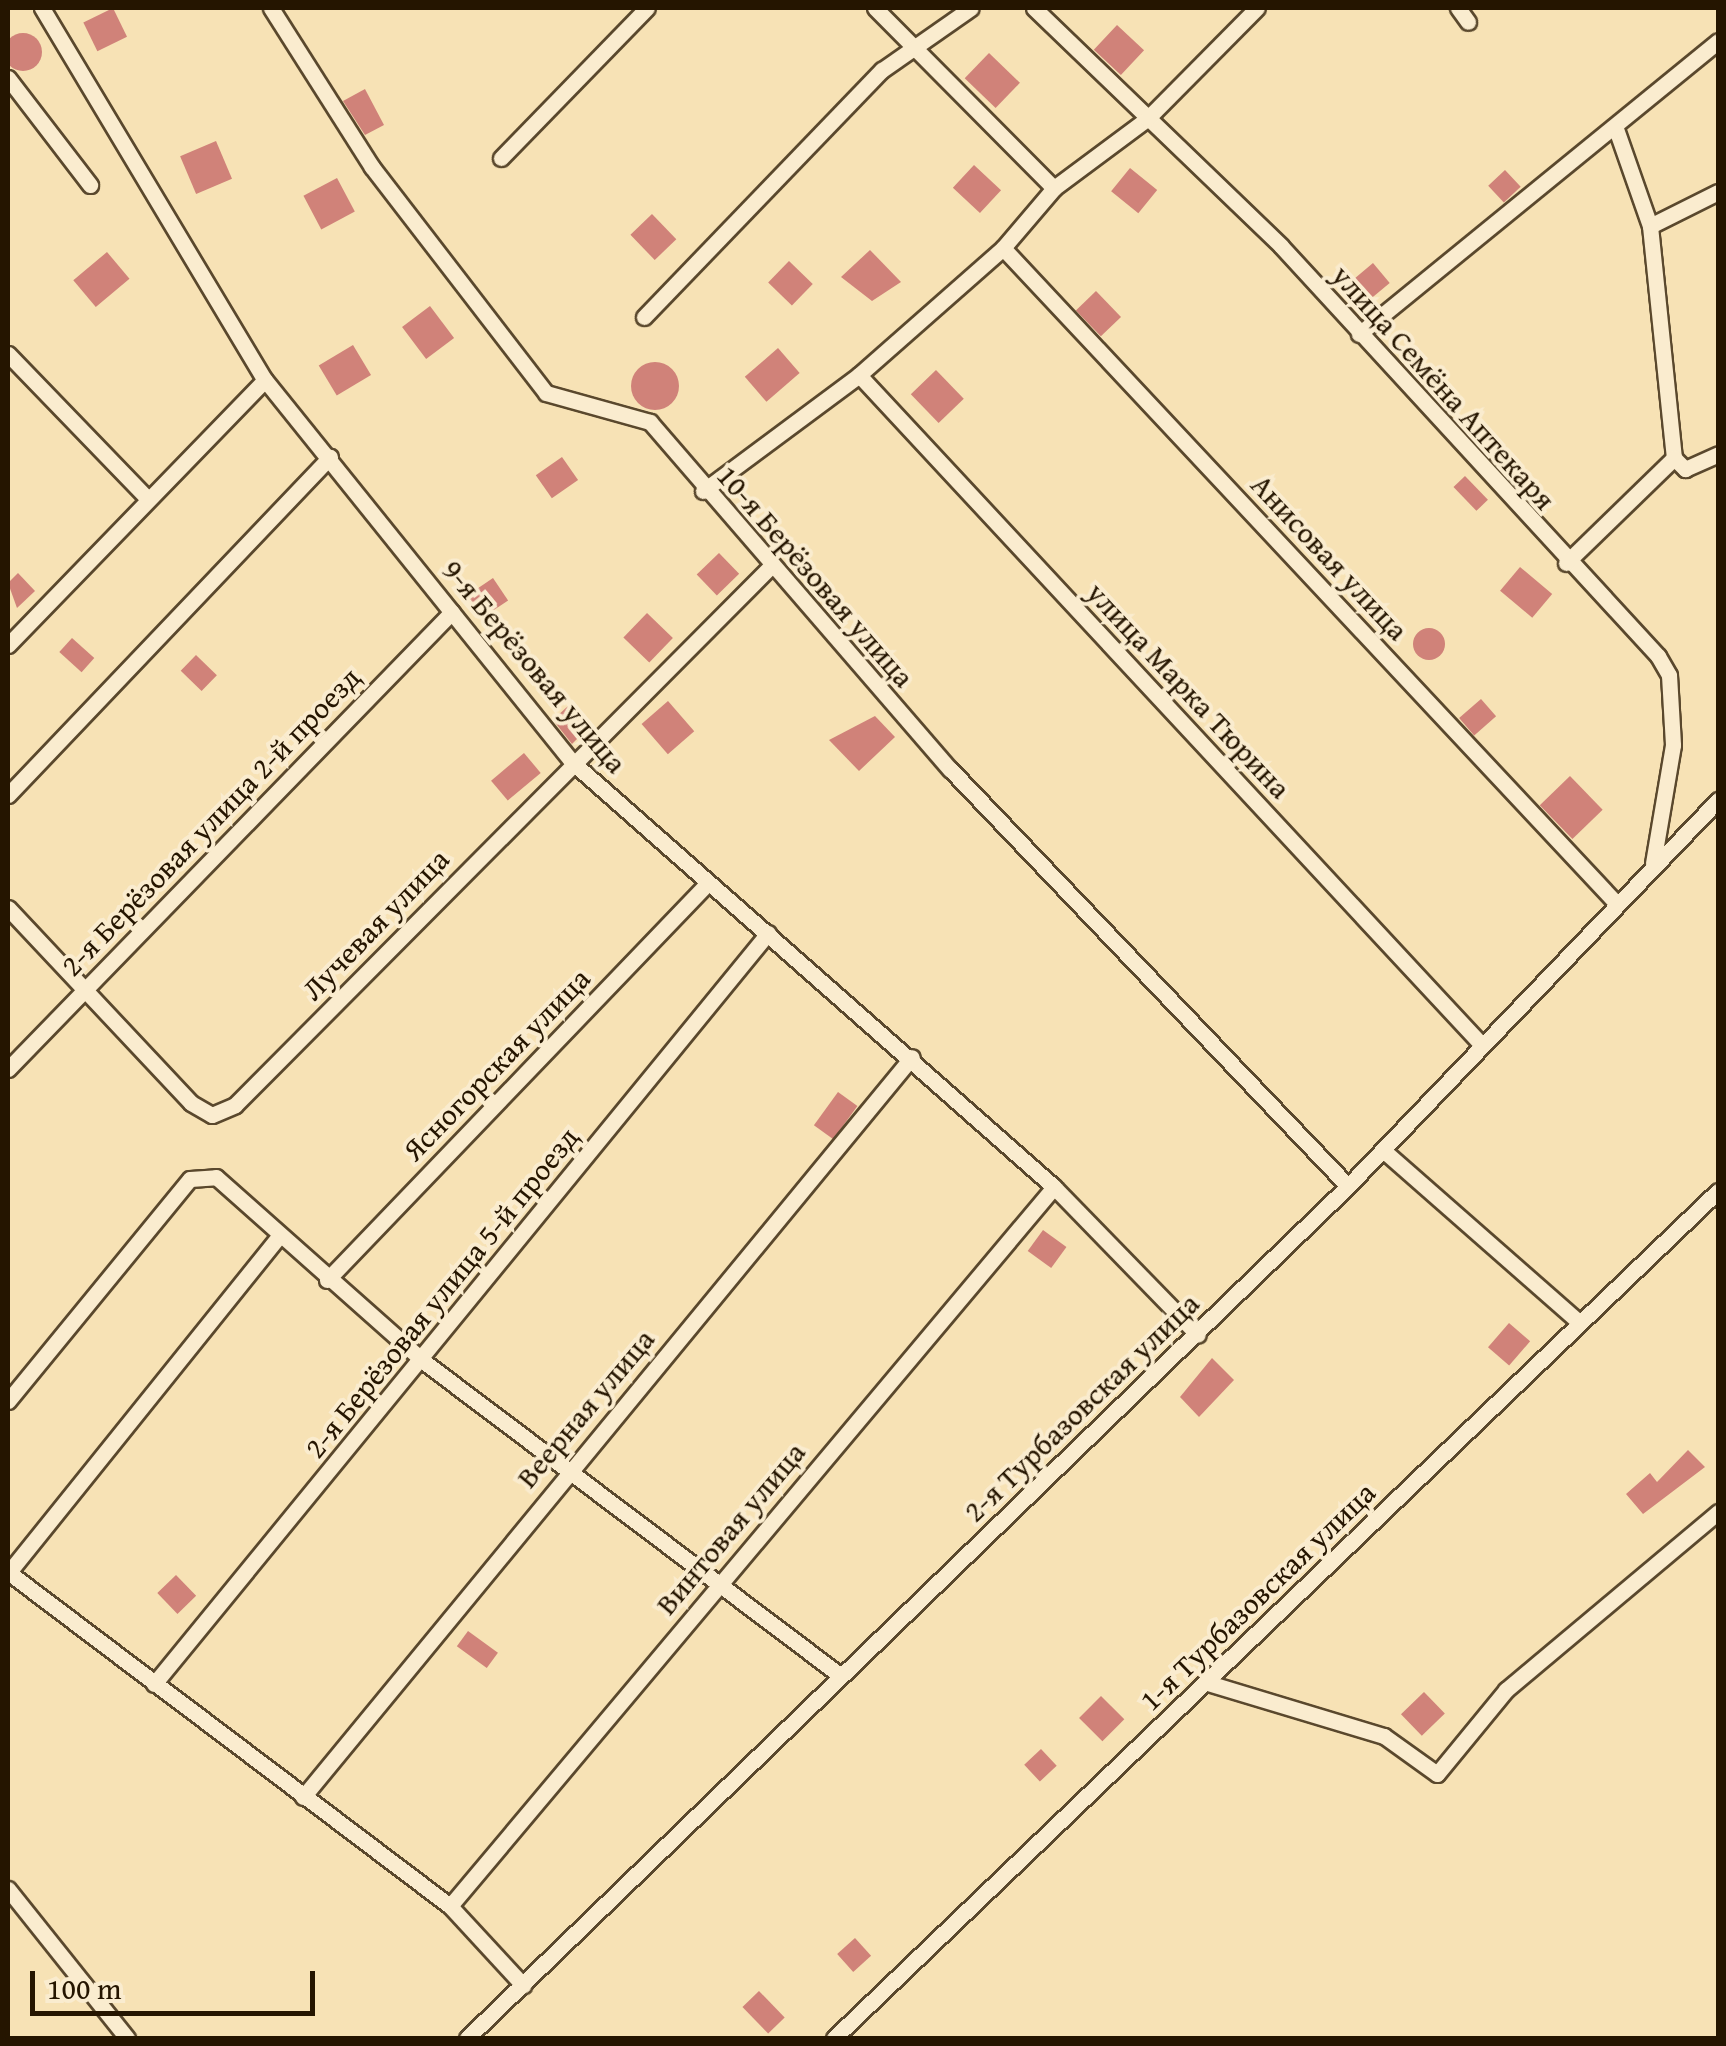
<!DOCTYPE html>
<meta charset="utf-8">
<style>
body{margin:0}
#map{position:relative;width:1726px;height:2046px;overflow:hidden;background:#f7e2b5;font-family:"Gentium Book Plus",serif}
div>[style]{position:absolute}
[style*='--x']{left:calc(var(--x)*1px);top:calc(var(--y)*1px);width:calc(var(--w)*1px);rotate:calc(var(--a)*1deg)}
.building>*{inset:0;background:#d08279;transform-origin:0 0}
.round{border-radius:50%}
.roads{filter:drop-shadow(2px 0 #5a482d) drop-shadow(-2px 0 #5a482d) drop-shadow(0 2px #5a482d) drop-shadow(0 -2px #5a482d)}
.minor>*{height:15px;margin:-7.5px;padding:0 7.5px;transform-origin:7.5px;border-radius:7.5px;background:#faeccf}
span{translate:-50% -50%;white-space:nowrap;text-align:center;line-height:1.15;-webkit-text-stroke:8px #faeccf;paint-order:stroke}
.street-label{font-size:30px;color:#251500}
.frame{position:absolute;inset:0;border:10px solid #251500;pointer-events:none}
.scale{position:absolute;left:30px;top:1971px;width:285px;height:45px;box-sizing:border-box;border:5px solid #251500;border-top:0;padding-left:12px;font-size:30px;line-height:35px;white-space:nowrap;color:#251500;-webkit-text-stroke:8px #faeccf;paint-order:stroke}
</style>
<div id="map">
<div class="building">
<i style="left:113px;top:8px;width:32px;height:33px;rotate:64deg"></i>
<i style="left:1117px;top:25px;width:37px;height:34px;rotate:43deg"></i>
<i class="round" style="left:4px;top:33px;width:38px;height:38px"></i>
<i style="left:989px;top:53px;width:43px;height:35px;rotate:44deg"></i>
<i style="clip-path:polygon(365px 89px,384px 125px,365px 135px,343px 101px)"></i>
<i style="left:216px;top:141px;width:41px;height:39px;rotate:67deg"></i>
<i style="left:974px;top:165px;width:37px;height:31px;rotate:43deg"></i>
<i style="left:1130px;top:168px;width:35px;height:30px;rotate:39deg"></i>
<i style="left:1505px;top:170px;width:23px;height:23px;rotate:47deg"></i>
<i style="left:337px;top:178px;width:38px;height:38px;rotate:62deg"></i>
<i style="left:652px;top:214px;width:35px;height:30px;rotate:46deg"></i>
<i style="clip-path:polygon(870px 250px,901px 282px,872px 301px,841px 277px)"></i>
<i style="left:107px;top:252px;width:35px;height:44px;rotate:50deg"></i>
<i style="left:789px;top:261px;width:33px;height:30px;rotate:44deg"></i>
<i style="left:1373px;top:263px;width:26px;height:31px;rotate:50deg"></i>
<i style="left:1096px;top:291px;width:36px;height:28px;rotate:46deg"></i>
<i style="left:430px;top:306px;width:40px;height:35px;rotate:53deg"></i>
<i style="left:353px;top:345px;width:35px;height:40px;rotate:59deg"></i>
<i style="left:778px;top:348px;width:33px;height:44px;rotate:49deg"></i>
<i class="round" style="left:631px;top:362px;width:48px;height:48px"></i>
<i style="left:936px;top:370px;width:40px;height:35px;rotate:46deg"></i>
<i style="left:562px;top:457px;width:28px;height:32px;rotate:55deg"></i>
<i style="left:1465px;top:476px;width:33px;height:16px;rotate:46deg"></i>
<i style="left:719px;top:553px;width:29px;height:31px;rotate:46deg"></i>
<i style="left:1520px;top:567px;width:42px;height:31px;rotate:40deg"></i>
<i style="clip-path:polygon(18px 573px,35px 591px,17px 608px,8px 583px)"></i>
<i style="left:493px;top:578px;width:27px;height:32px;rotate:56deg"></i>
<i style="left:647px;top:613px;width:36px;height:34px;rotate:44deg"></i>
<i class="round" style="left:1413px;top:628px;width:32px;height:32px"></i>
<i style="left:72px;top:638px;width:30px;height:19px;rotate:42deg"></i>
<i style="left:196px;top:655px;width:29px;height:22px;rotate:44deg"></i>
<i style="left:1481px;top:699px;width:23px;height:29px;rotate:49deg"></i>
<i style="left:668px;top:701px;width:40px;height:35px;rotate:49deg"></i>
<i style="clip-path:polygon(570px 704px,591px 725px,572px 744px,553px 720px)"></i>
<i style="clip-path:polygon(875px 716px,895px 737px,859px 771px,829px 740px)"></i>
<i style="left:524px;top:753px;width:26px;height:43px;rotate:50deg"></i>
<i style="left:1570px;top:776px;width:47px;height:42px;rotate:46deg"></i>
<i style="left:838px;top:1092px;width:24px;height:41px;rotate:36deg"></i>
<i style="left:1043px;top:1230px;width:29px;height:26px;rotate:36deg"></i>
<i style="left:1509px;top:1323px;width:28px;height:32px;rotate:41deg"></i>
<i style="clip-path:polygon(1212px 1358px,1234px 1380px,1199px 1417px,1180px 1397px)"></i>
<i style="clip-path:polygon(1688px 1450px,1705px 1467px,1643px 1514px,1626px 1494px,1650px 1473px,1657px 1482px)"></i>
<i style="left:176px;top:1575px;width:29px;height:26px;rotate:46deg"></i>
<i style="left:468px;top:1631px;width:37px;height:19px;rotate:36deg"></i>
<i style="left:1424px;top:1692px;width:30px;height:32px;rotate:46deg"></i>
<i style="left:1101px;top:1696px;width:33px;height:31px;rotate:45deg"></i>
<i style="left:1041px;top:1749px;width:23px;height:23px;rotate:47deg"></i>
<i style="left:855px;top:1938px;width:24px;height:24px;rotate:48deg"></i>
<i style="left:759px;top:1991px;width:37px;height:23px;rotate:46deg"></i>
</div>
<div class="roads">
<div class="minor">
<i style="--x:42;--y:8;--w:434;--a:59.1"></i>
<i style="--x:265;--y:380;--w:490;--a:51.2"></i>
<i style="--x:572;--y:762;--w:643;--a:41.4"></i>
<i style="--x:1054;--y:1187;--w:206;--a:45.8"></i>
<i style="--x:271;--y:8;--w:188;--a:57.6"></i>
<i style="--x:372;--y:167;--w:285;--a:52.4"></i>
<i style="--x:546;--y:393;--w:108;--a:15.6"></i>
<i style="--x:650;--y:422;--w:459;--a:49.2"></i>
<i style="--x:950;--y:769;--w:576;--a:46.34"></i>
<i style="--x:875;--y:8;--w:254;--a:45.2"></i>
<i style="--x:1034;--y:8;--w:343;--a:43.9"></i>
<i style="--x:1281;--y:246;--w:557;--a:47.4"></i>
<i style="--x:1658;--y:656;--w:22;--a:60"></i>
<i style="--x:1669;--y:675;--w:70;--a:86.7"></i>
<i style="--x:1673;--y:745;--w:120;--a:99.6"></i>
<i style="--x:1458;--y:8;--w:17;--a:54"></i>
<i style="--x:8;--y:78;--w:135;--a:52.5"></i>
<i style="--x:1615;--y:126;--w:106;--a:70.7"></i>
<i style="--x:1650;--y:226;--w:76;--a:-26.6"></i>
<i style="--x:501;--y:158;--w:209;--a:-45.8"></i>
<i style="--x:1650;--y:226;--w:233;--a:84.1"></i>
<i style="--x:1674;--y:458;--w:16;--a:45"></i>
<i style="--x:1685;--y:469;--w:36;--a:-24"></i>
<i style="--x:1003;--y:248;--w:899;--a:46.89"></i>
<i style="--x:644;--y:317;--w:343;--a:-46.1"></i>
<i style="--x:882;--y:70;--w:108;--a:-34.9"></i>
<i style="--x:1359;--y:334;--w:463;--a:-39.2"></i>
<i style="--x:8;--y:354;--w:200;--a:46"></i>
<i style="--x:859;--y:375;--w:912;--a:47.09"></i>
<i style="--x:703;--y:491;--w:194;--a:-36.6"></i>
<i style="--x:859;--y:375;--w:192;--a:-41.4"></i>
<i style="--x:1003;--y:248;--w:79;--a:-49.6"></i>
<i style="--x:1054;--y:188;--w:116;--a:-36.6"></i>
<i style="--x:1147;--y:119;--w:156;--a:-45.3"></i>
<i style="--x:1566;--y:563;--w:151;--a:-44.2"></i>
<i style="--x:8;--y:645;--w:369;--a:-45.9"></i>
<i style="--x:8;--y:795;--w:467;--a:-46.4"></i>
<i style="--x:8;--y:908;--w:267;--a:46.8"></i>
<i style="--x:191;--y:1103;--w:24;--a:30"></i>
<i style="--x:212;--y:1115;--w:25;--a:-23"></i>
<i style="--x:235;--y:1105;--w:757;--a:-45.16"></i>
<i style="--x:8;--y:1069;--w:637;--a:-45.83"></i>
<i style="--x:1383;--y:1150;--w:261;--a:41.3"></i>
<i style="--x:327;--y:1280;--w:546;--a:-46.19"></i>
<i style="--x:8;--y:1401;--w:287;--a:-50.7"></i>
<i style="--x:190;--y:1179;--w:26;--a:-4"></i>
<i style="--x:216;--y:1177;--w:277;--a:41.6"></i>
<i style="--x:423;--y:1361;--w:523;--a:37"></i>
<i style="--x:8;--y:1572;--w:554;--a:37.08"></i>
<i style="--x:450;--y:1906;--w:108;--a:47.3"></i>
<i style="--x:9;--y:1572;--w:430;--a:-51.2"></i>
<i style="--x:1208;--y:1683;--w:184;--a:16.8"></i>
<i style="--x:1384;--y:1736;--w:65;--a:35.6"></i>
<i style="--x:1437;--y:1774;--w:109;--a:-50.6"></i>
<i style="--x:1506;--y:1690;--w:277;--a:-40"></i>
<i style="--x:154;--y:1684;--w:970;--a:-50.73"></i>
<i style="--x:303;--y:1797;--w:958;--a:-50.55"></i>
<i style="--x:8;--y:1889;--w:191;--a:51.4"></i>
<i style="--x:450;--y:1906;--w:939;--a:-49.97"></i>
<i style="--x:467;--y:2038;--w:1226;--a:-44.04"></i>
<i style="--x:1348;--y:1186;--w:535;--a:-46.21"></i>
<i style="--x:834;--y:2038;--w:1224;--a:-43.78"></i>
</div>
</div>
<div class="street-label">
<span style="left:1444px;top:387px;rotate:48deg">улица Семёна Аптекаря</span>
<span style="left:1330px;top:557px;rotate:47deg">Анисовая улица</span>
<span style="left:816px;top:576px;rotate:49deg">10-я Берёзовая улица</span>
<span style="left:535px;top:666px;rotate:50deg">9-я Берёзовая улица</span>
<span style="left:1189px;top:690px;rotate:47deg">улица Марка Тюрина</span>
<span style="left:210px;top:821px;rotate:-46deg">2-я Берёзовая улица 2-й проезд</span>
<span style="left:375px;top:924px;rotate:-46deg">Лучевая улица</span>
<span style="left:496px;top:1064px;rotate:-46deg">Ясногорская улица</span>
<span style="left:441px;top:1292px;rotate:-51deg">2-я Берёзовая улица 5-й проезд</span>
<span style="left:1081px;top:1407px;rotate:-44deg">2-я Турбазовская улица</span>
<span style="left:585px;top:1408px;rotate:-50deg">Веерная улица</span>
<span style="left:730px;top:1528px;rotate:-50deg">Винтовая улица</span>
<span style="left:1257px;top:1596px;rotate:-44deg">1-я Турбазовская улица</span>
</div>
<div class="frame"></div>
<div class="scale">100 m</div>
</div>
